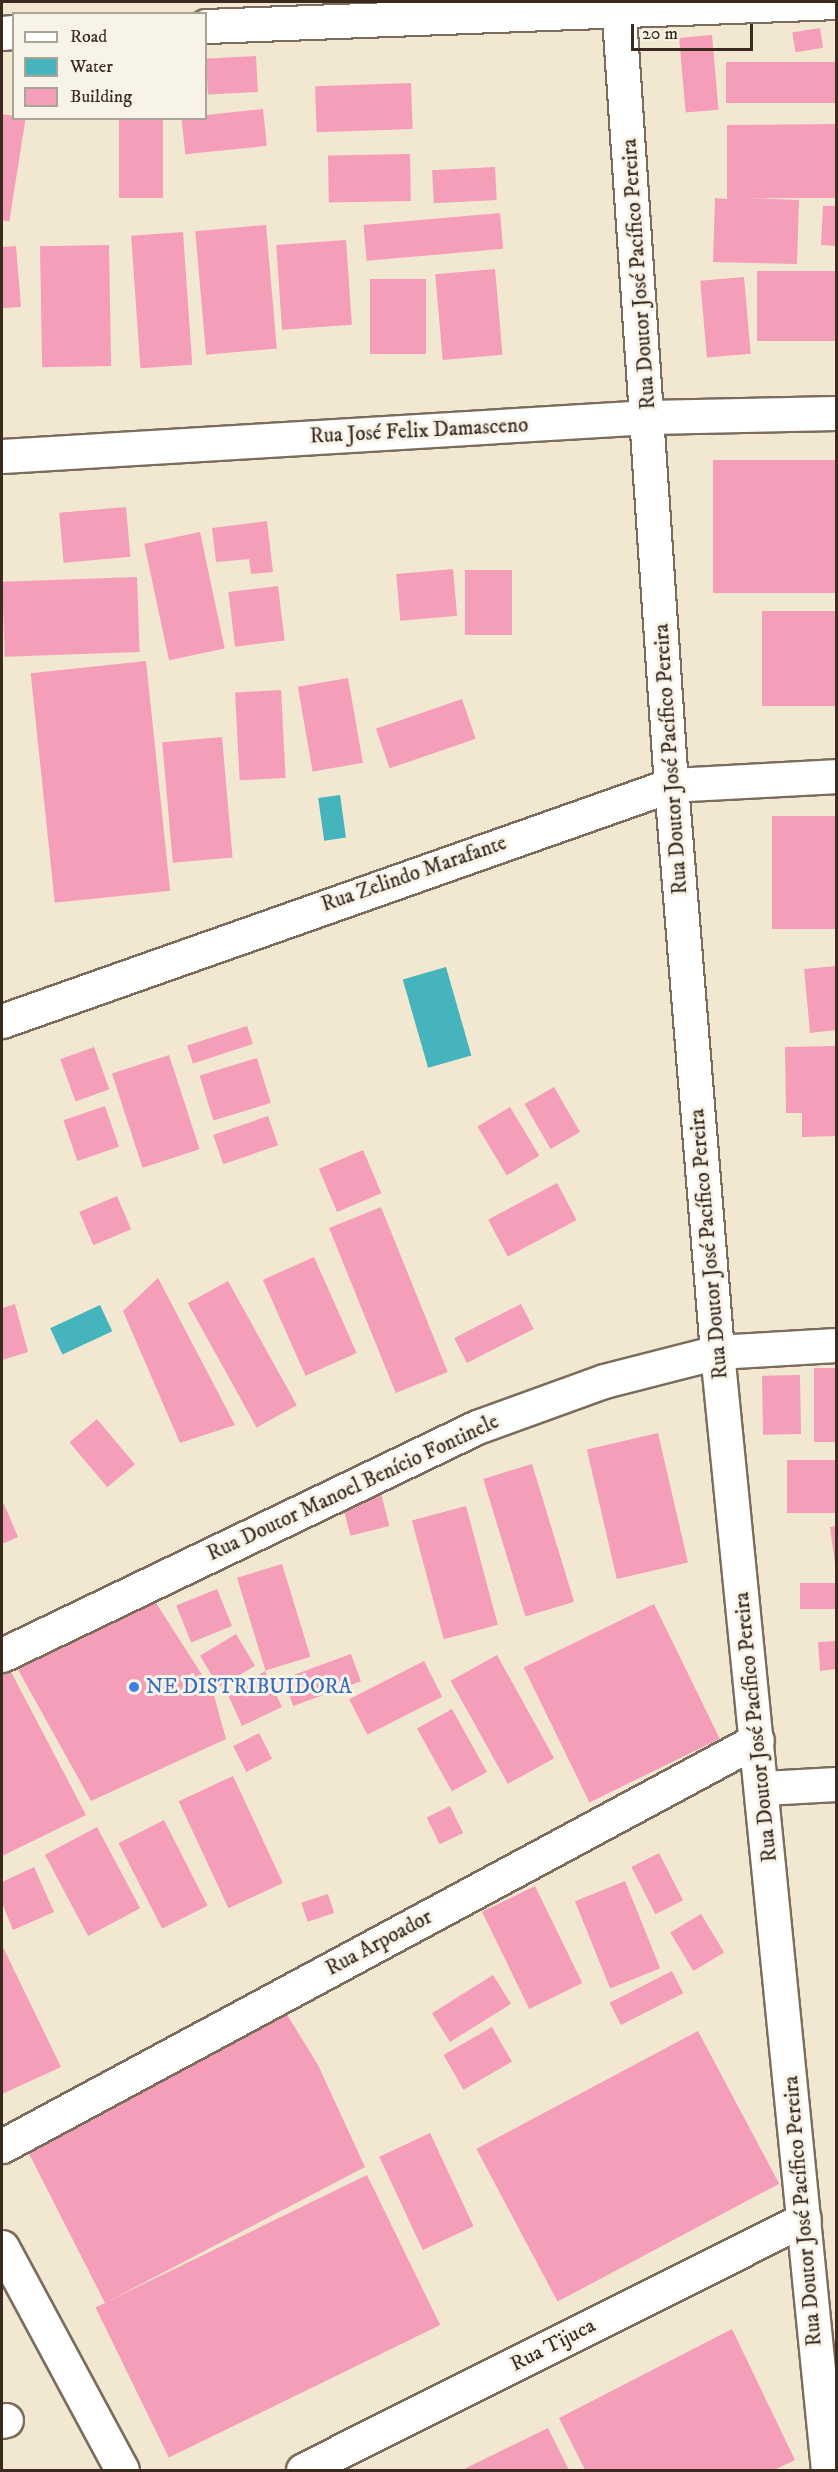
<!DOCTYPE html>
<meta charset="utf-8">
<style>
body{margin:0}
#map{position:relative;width:838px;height:2472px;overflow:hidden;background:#f2e8d2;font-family:"IM FELL DW Pica",serif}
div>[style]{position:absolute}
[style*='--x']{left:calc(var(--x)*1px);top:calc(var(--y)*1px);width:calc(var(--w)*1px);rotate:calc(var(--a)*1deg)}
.water>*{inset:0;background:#45b4bc;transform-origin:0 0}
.building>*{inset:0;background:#f59eb9;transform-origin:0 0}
.roads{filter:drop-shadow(2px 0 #7b6c5d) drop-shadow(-2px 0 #7b6c5d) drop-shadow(0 2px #7b6c5d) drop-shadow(0 -2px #7b6c5d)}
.minor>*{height:33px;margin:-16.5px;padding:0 16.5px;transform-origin:16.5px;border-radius:16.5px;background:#fff}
.dots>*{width:16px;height:16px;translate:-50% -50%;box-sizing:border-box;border:3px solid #f7f3e8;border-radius:50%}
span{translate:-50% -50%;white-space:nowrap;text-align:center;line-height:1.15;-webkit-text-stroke:6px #f7f3e8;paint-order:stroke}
.street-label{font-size:21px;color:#3b2a1e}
.shop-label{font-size:21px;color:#366cbe}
.left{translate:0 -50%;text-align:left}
.frame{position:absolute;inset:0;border:3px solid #3b2a1e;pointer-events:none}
.legend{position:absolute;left:12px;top:12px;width:195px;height:108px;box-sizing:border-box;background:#f7f3e8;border:2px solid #aca397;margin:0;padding:8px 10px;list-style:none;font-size:18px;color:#3b2a1e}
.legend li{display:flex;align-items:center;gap:12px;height:30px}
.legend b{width:30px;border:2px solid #aca397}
.scale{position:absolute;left:631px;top:24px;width:122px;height:27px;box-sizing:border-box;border:3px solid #3b2a1e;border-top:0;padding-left:8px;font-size:18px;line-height:21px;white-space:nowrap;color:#3b2a1e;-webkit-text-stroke:4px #f7f3e8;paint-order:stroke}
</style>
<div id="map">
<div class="water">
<i style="left:340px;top:795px;width:43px;height:22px;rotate:82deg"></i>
<i style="left:446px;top:967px;width:92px;height:45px;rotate:74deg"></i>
<i style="left:100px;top:1305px;width:29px;height:55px;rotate:65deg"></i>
</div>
<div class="building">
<i style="left:820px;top:28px;width:20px;height:28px;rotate:81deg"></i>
<i style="left:712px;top:35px;width:75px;height:33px;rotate:85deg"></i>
<i style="left:256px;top:56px;width:36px;height:50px;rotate:87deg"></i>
<i style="left:836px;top:62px;width:41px;height:110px;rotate:90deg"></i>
<i style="left:411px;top:83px;width:46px;height:96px;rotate:88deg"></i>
<i style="left:263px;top:109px;width:37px;height:82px;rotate:84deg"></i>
<i style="left:2px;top:114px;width:24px;height:105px;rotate:9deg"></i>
<i style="left:119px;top:118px;width:44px;height:80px"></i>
<i style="clip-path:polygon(836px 124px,836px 198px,749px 198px,799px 200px,797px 264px,713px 262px,715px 198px,727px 199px,727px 125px)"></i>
<i style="left:410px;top:154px;width:47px;height:82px;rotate:89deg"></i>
<i style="left:495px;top:167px;width:33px;height:63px;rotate:87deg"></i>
<i style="clip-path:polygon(823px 206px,836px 206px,836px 246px,821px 245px)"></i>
<i style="left:500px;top:213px;width:36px;height:137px;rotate:85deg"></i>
<i style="left:266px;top:225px;width:124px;height:71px;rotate:85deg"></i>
<i style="left:183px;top:232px;width:133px;height:52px;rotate:86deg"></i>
<i style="left:346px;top:240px;width:85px;height:70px;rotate:86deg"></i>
<i style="left:109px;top:245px;width:121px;height:69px;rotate:89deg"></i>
<i style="clip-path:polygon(16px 246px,21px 307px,2px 308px,2px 247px)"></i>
<i style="left:495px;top:269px;width:86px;height:60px;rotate:85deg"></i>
<i style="left:836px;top:271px;width:70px;height:79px;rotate:90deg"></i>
<i style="left:744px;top:277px;width:77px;height:44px;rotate:85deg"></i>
<i style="left:370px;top:279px;width:56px;height:75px"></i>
<i style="left:836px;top:460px;width:133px;height:123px;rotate:90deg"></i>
<i style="left:126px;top:507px;width:50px;height:67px;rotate:85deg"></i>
<i style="clip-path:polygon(267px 521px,273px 572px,251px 574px,249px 559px,216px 562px,212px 528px)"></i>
<i style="left:200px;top:532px;width:119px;height:57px;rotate:78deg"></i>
<i style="left:453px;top:569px;width:47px;height:57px;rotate:85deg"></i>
<i style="left:512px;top:570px;width:65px;height:47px;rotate:90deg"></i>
<i style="left:137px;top:577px;width:75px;height:135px;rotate:88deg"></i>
<i style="left:278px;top:586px;width:55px;height:50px;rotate:83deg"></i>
<i style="left:836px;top:611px;width:95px;height:74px;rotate:90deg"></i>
<i style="left:146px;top:661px;width:231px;height:116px;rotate:84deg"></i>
<i style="left:348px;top:678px;width:86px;height:51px;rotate:80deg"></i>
<i style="left:281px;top:690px;width:88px;height:46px;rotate:87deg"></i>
<i style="left:462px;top:699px;width:42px;height:91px;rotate:71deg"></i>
<i style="left:222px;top:737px;width:121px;height:60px;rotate:85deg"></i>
<i style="left:836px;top:816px;width:113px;height:64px;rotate:90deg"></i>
<i style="clip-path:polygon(836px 966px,836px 1030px,810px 1033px,804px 969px)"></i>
<i style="left:247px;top:1026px;width:19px;height:63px;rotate:72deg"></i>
<i style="clip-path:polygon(836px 1046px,836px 1136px,802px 1137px,802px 1113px,786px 1113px,785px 1047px)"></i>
<i style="left:94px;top:1047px;width:45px;height:36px;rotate:70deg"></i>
<i style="left:169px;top:1055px;width:99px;height:60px;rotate:72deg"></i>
<i style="left:257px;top:1058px;width:47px;height:60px;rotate:73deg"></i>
<i style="left:554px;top:1087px;width:52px;height:34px;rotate:60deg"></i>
<i style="left:105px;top:1106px;width:43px;height:44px;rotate:71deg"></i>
<i style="left:510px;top:1107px;width:57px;height:38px;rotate:59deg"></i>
<i style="left:268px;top:1116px;width:31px;height:58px;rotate:71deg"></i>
<i style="left:363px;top:1150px;width:47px;height:48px;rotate:67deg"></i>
<i style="left:557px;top:1183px;width:42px;height:78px;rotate:62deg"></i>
<i style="left:117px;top:1196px;width:36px;height:41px;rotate:67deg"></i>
<i style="left:381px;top:1207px;width:178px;height:56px;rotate:68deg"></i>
<i style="left:314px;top:1257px;width:105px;height:56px;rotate:66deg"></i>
<i style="clip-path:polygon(158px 1278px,235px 1425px,180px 1443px,123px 1311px)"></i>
<i style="left:228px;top:1281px;width:142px;height:46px;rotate:61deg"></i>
<i style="clip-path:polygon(15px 1304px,28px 1352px,2px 1360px,2px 1308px)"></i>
<i style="left:521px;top:1304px;width:28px;height:75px;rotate:63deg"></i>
<i style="left:814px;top:1368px;width:22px;height:74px"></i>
<i style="left:800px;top:1375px;width:59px;height:38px;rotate:89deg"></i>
<i style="left:97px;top:1419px;width:59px;height:36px;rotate:50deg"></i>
<i style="left:658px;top:1433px;width:133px;height:73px;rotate:77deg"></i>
<i style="left:836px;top:1460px;width:53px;height:49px;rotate:90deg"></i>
<i style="left:532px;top:1464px;width:144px;height:51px;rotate:73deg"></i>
<i style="left:381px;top:1493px;width:34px;height:40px;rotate:76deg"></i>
<i style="clip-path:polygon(4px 1504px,18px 1537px,2px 1544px,2px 1505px)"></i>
<i style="left:466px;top:1506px;width:123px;height:56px;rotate:75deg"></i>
<i style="clip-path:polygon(836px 1526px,836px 1564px,835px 1564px,830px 1527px)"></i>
<i style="left:282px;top:1564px;width:97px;height:47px;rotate:73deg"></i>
<i style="left:836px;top:1583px;width:26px;height:36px;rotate:90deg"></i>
<i style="left:217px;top:1589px;width:40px;height:44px;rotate:68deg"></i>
<i style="clip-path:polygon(151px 1595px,213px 1692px,226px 1739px,91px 1801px,16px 1666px)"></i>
<i style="left:654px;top:1604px;width:150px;height:145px;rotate:64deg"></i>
<i style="left:236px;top:1634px;width:37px;height:42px;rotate:59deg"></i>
<i style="clip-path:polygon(836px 1641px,836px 1669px,820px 1671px,818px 1642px)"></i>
<i style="left:351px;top:1654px;width:29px;height:72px;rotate:70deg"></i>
<i style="left:497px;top:1655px;width:118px;height:53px;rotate:61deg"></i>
<i style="left:424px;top:1661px;width:40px;height:84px;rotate:63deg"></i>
<i style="clip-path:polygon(9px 1668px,86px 1815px,2px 1856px,2px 1672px)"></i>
<i style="clip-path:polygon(265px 1671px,282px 1707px,242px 1726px,228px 1695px)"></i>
<i style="left:452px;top:1709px;width:72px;height:40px;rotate:61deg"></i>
<i style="left:259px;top:1733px;width:29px;height:29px;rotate:63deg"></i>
<i style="left:233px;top:1776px;width:118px;height:60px;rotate:65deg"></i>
<i style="left:450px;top:1806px;width:30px;height:26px;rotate:64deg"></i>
<i style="left:164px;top:1820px;width:96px;height:51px;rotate:63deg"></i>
<i style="left:97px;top:1827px;width:92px;height:59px;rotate:62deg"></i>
<i style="left:659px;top:1853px;width:53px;height:31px;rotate:63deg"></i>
<i style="clip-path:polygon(34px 1867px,54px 1912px,13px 1930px,2px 1903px,2px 1882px)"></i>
<i style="left:625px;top:1881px;width:94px;height:54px;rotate:68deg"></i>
<i style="left:535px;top:1886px;width:108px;height:59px;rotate:64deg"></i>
<i style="left:328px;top:1894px;width:20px;height:28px;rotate:72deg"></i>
<i style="left:701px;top:1914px;width:45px;height:36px;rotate:59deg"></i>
<i style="clip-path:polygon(2px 1945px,61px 2067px,2px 2094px)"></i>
<i style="left:672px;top:1971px;width:25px;height:70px;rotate:63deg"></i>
<i style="left:493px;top:1975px;width:34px;height:72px;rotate:58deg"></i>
<i style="clip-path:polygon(286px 2013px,318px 2065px,365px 2167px,105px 2303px,23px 2142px)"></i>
<i style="left:492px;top:2027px;width:40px;height:56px;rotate:60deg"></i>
<i style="left:698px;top:2031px;width:173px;height:251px;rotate:62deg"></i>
<i style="left:430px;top:2133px;width:103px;height:56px;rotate:65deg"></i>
<i style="left:367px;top:2175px;width:167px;height:302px;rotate:64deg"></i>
<i style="clip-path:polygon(732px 2329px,795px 2460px,774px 2470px,585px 2470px,559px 2418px)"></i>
<i style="clip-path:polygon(548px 2428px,569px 2470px,462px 2470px)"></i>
</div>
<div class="roads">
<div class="minor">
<i style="--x:618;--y:2;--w:785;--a:86.13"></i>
<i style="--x:671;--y:785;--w:569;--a:85.36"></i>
<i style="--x:717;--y:1352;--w:1123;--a:84.33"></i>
<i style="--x:206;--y:26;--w:630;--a:-2.18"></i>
<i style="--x:2;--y:33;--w:12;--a:-5"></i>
<i style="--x:2;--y:456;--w:648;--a:-3.45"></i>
<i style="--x:649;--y:417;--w:187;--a:-1.2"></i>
<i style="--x:2;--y:1021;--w:709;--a:-19.43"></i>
<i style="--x:671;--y:785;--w:165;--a:-3.1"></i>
<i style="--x:2;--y:1655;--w:527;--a:-25.64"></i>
<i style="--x:477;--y:1427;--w:135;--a:-19.9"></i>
<i style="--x:604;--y:1381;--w:117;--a:-14.4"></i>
<i style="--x:717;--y:1352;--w:119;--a:-3.4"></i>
<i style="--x:764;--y:1788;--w:72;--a:-3.2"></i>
<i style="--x:2;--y:2146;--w:857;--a:-28.27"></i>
<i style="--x:2;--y:2247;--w:253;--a:61.7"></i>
<i style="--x:2;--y:2421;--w:4;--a:-14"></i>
<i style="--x:303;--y:2470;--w:560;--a:-26.61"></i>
</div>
</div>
<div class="dots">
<i style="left:134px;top:1687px;background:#3f7fe0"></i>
</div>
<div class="street-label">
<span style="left:639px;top:274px;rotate:-94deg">Rua Doutor José Pacífico Pereira</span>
<span style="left:419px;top:431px;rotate:-3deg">Rua José Felix Damasceno</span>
<span style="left:671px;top:759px;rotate:-94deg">Rua Doutor José Pacífico Pereira</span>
<span style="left:414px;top:874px;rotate:-19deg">Rua Zelindo Marafante</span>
<span style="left:709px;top:1244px;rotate:-95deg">Rua Doutor José Pacífico Pereira</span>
<span style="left:353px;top:1488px;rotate:-25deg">Rua Doutor Manoel Benício Fontinele</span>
<span style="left:756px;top:1727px;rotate:-96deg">Rua Doutor José Pacífico Pereira</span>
<span style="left:379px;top:1943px;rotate:-28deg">Rua Arpoador</span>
<span style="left:803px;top:2211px;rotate:-95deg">Rua Doutor José Pacífico Pereira</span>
<span style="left:553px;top:2345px;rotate:-27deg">Rua Tijuca</span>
</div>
<div class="shop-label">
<span class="left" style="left:146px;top:1687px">NE DISTRIBUIDORA</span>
</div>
<div class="frame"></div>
<ul class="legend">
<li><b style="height:8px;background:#fff"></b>Road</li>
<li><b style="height:16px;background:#45b4bc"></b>Water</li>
<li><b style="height:16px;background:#f59eb9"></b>Building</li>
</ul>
<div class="scale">20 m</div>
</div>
